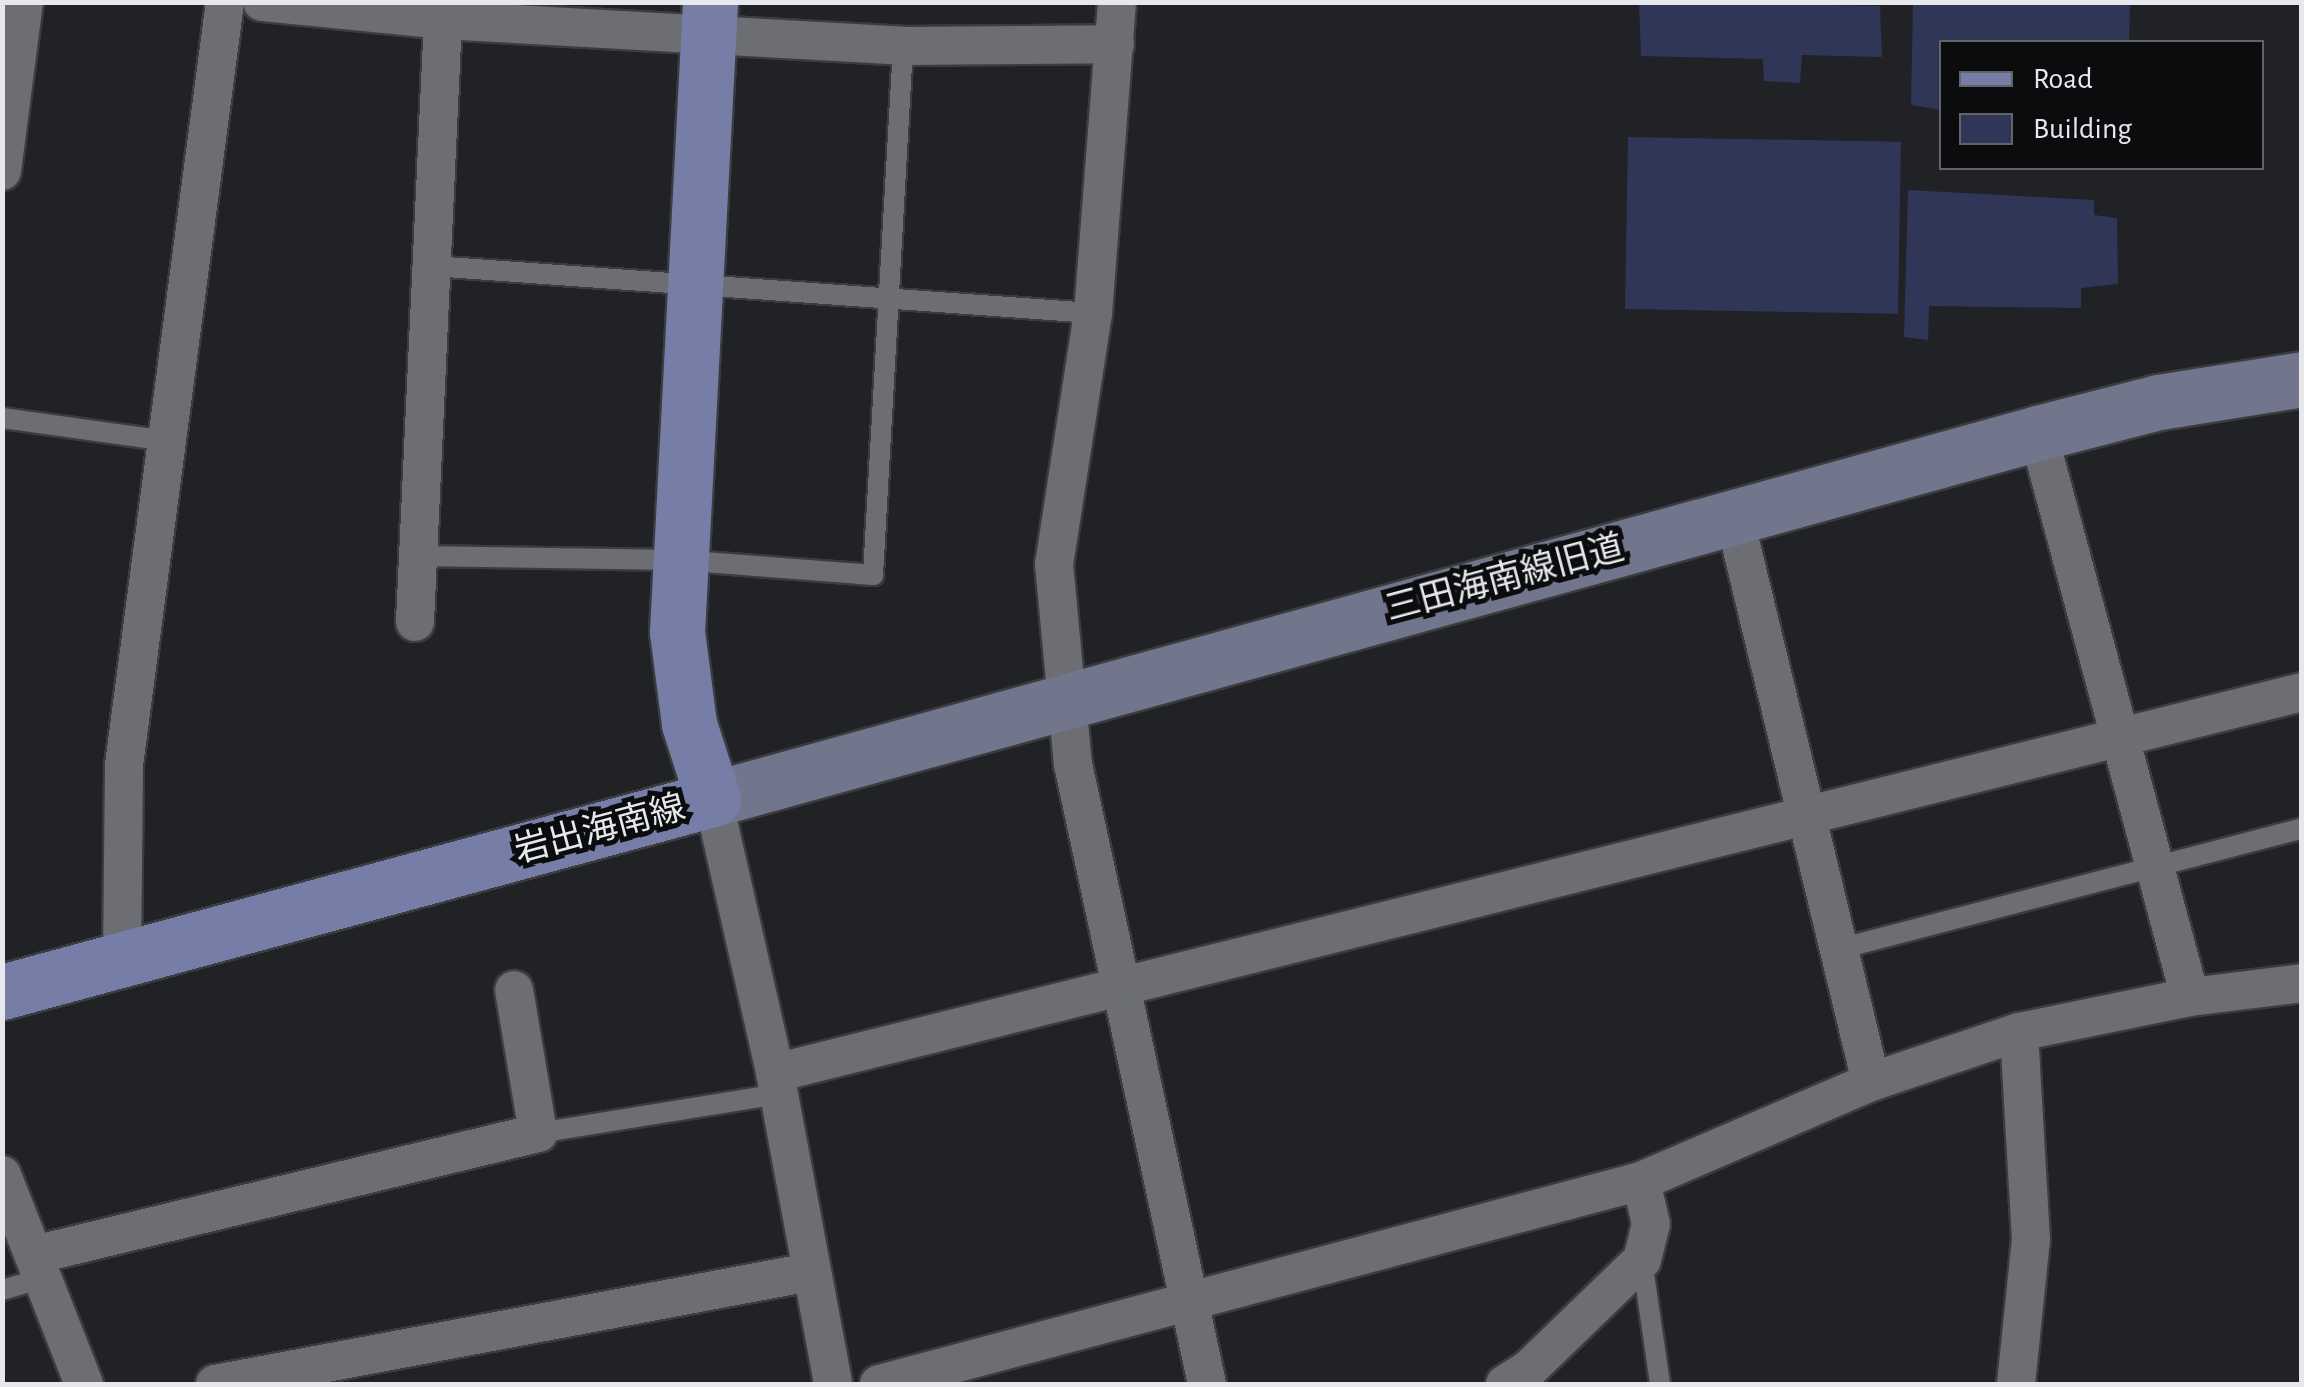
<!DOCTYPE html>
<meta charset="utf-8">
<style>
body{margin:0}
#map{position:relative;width:2304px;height:1387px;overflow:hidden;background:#212226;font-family:"Alegreya Sans","Noto Sans JP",sans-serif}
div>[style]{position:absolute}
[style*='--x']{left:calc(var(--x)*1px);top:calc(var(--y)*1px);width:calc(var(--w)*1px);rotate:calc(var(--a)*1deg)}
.building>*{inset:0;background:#303657;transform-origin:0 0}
.roads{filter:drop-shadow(2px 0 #3b3c3f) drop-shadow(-2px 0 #3b3c3f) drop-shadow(0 2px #3b3c3f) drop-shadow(0 -2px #3b3c3f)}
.lane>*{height:20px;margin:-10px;padding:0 10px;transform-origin:10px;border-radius:10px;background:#6c6e73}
.street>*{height:38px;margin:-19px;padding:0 19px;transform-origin:19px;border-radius:19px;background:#6c6e73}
.secondary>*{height:55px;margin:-27.5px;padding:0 27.5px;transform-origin:27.5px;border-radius:27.5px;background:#71768d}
.primary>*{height:55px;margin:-27.5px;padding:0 27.5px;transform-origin:27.5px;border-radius:27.5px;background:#767ea8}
span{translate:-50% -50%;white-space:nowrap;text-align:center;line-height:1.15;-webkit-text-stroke:10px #0b0c0d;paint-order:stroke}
.street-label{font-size:35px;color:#e7e8eb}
.frame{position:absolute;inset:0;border:5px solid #e7e8eb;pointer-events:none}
.legend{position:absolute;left:1939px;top:40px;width:325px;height:130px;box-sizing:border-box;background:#0b0c0d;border:2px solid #636466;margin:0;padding:12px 18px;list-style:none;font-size:30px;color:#e7e8eb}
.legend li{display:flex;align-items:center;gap:20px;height:50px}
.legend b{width:50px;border:2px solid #636466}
</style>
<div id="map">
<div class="building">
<i style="clip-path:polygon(1639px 2px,1880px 6px,1882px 57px,1802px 55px,1800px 83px,1764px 81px,1763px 59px,1641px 56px)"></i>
<i style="clip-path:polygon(1913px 2px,2130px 2px,2129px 42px,1942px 42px,1942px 110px,1911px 105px)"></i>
<i style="left:1628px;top:137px;width:273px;height:172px;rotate:1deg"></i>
<i style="clip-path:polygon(1908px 190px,2094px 200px,2094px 215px,2117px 218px,2118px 284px,2081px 288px,2081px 308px,1929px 306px,1928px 340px,1904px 337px)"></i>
</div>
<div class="roads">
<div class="lane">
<i style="--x:432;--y:266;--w:663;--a:4.07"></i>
<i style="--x:2;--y:418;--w:167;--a:7.9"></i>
<i style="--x:418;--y:556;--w:260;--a:0.9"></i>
<i style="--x:678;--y:560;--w:196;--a:4.4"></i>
<i style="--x:873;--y:575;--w:530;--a:-86.75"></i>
<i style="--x:1839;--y:949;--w:479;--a:-14.6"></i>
<i style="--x:538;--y:1133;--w:244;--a:-9.2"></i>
<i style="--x:1642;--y:1260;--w:125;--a:81.7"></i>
<i style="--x:2;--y:1290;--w:43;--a:-16.3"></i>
</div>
<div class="street">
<i style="--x:262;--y:2;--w:182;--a:5.7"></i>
<i style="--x:443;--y:20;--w:461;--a:3.2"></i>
<i style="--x:903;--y:46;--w:212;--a:-0.5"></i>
<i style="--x:1117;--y:2;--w:312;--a:94.4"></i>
<i style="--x:1093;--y:313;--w:254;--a:98.8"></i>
<i style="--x:1054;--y:564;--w:201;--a:84.6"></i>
<i style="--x:1073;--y:764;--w:634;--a:77.8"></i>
<i style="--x:2;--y:171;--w:170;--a:-82.6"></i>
<i style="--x:2038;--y:433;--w:584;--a:74.92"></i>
<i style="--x:1734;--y:516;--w:582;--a:76.39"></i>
<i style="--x:415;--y:622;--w:603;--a:-87.34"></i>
<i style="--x:713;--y:799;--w:281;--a:77.2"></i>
<i style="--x:775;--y:1073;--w:316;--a:79.4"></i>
<i style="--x:122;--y:959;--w:194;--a:-89.4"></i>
<i style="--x:124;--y:765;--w:770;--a:-82.46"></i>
<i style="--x:775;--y:1073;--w:1574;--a:-14.01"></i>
<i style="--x:2;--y:1175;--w:225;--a:68.6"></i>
<i style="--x:34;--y:1255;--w:519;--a:-13.61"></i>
<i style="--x:538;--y:1133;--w:145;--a:-99.5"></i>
<i style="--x:215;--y:1384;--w:605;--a:-10.66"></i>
<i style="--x:879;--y:1384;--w:789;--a:-14.92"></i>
<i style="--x:1641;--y:1181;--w:250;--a:-23.3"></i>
<i style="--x:1871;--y:1082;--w:156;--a:-18.7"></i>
<i style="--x:2019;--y:1032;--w:175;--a:-11.6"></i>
<i style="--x:2190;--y:997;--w:113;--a:-7.1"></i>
<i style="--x:1505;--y:1384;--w:28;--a:-32"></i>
<i style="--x:1529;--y:1369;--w:157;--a:-44"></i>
<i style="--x:1642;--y:1260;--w:37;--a:-76"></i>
<i style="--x:1651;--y:1224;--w:44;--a:-103.1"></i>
<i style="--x:2016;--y:1384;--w:145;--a:-84.1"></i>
<i style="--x:2031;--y:1240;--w:208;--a:-93.3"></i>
</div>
<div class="secondary">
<i style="--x:713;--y:799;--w:1375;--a:-15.44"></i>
<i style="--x:2038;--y:433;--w:125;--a:-14.4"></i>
<i style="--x:2159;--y:402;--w:145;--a:-9.1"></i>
</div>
<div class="primary">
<i style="--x:2;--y:992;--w:737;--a:-15.19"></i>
<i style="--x:713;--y:799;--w:79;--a:-107.7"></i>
<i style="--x:689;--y:724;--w:93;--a:-97.4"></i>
<i style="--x:677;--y:632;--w:631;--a:-87"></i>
</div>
</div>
<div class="street-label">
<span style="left:1505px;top:579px;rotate:-15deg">三田海南線旧道</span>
<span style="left:600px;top:830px;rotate:-15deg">岩出海南線</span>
</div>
<div class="frame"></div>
<ul class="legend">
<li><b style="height:12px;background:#767ea8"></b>Road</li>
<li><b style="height:28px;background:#303657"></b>Building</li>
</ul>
</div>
